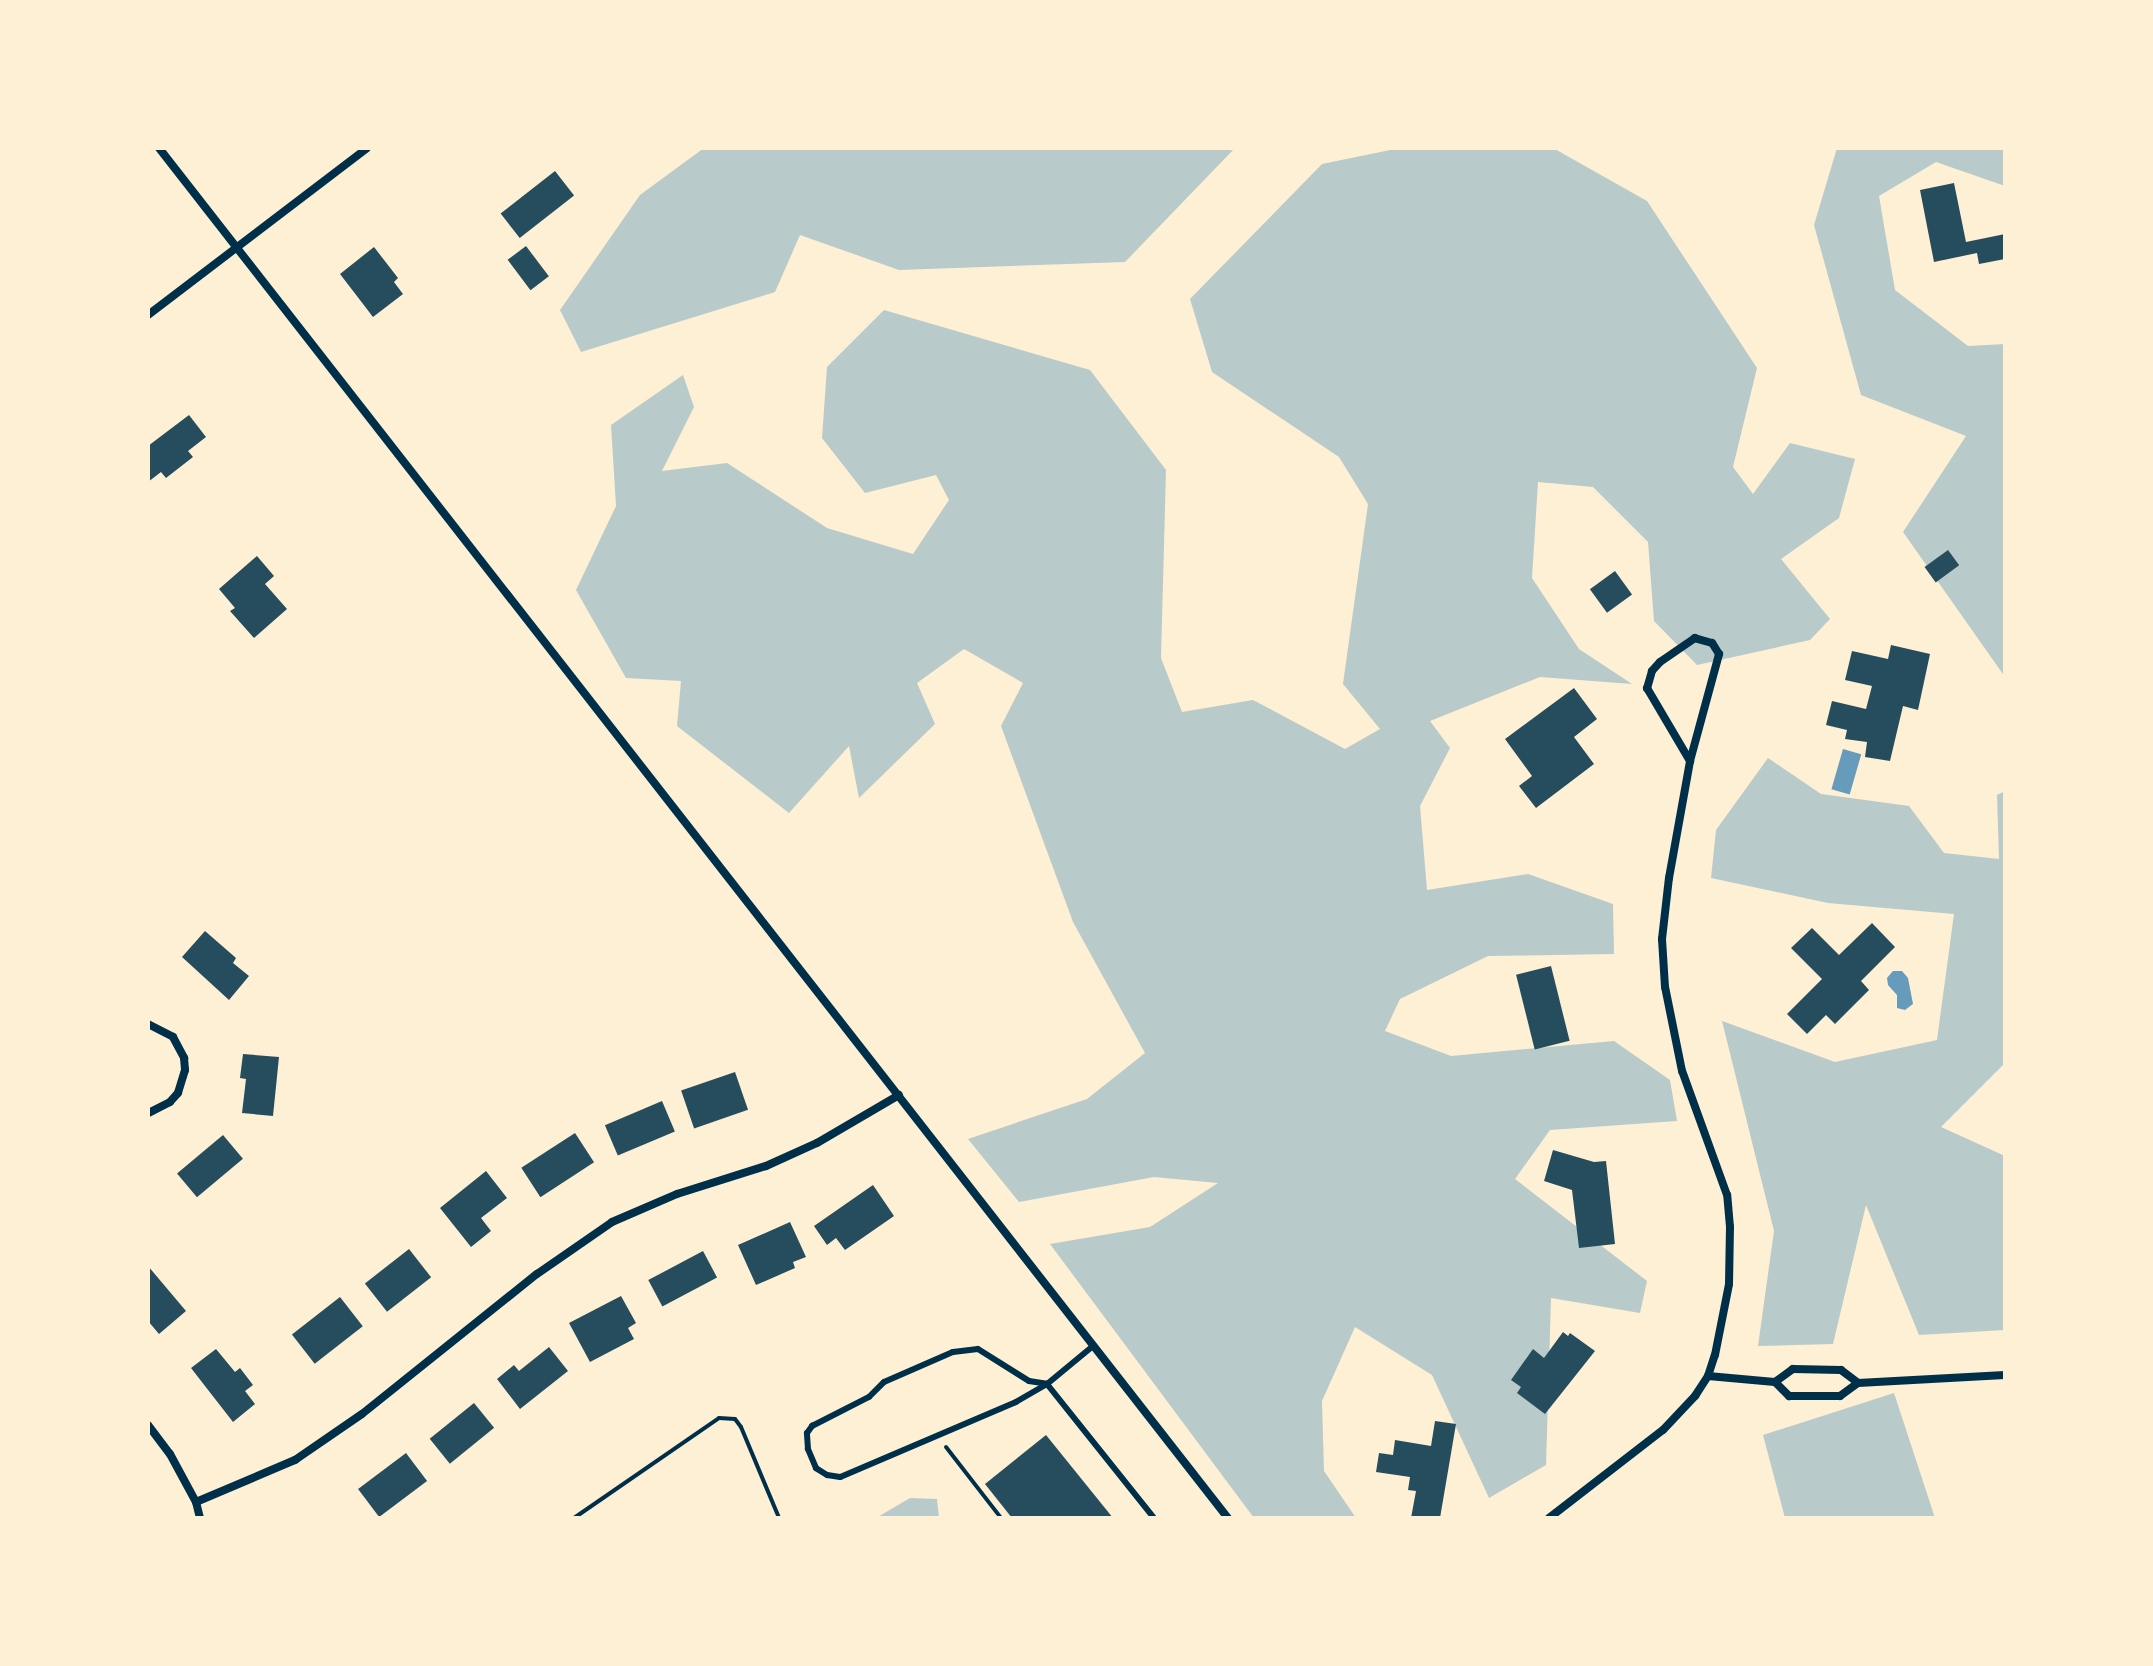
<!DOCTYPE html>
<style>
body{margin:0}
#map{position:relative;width:2153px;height:1666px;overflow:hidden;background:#fdf0d5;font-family:Commissioner,sans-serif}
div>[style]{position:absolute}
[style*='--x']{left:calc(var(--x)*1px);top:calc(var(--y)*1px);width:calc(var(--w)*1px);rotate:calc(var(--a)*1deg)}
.green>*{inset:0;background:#b9caca}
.water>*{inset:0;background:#669bbc;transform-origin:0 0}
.building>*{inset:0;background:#264d5e;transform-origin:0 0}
.path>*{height:4px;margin:-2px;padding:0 2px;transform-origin:2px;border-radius:2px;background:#003049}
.service>*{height:6px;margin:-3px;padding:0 3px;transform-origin:3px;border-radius:3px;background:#003049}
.minor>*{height:8px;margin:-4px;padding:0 4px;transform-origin:4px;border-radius:4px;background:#003049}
span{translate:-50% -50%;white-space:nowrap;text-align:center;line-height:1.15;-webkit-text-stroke:6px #fdf0d5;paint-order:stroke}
.frame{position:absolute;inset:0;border:150px solid #fdf0d5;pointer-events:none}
</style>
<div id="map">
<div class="green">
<i style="clip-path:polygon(704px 148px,1235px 148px,1125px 262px,899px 270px,800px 235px,775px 292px,581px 352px,560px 310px,640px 195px)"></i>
<i style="clip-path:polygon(1400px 148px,1553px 148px,1647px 201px,1757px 368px,1733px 467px,1753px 494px,1790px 443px,1855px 459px,1839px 518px,1781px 559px,1830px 619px,1810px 640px,1697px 665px,1654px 621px,1648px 542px,1593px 487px,1538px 482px,1532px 578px,1579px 649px,1632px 684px,1540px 677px,1430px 721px,1450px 748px,1420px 806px,1427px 890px,1528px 874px,1613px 904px,1614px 954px,1488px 956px,1400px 999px,1385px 1031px,1451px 1056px,1614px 1041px,1670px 1080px,1677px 1121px,1550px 1130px,1515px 1179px,1647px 1281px,1640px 1313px,1551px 1298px,1546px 1465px,1489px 1498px,1432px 1375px,1355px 1327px,1322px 1401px,1324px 1471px,1356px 1518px,1254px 1518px,1050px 1244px,1150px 1227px,1218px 1183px,1154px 1177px,1019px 1202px,968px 1139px,1087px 1099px,1145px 1053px,1073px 922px,1001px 726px,1023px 683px,964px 649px,917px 683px,935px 724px,859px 798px,849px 746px,789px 813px,677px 726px,681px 681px,626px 678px,576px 590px,616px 506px,611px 425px,683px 375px,694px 407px,662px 471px,727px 463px,827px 528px,913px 554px,949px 500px,936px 475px,865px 493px,822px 438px,827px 367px,884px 310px,1090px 370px,1166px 470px,1161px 658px,1182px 712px,1253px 700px,1345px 749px,1380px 729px,1343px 684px,1368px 504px,1339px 457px,1212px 372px,1190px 299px,1322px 164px)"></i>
<i style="clip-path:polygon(1837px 148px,2005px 148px,2005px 186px,1936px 162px,1879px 196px,1895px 290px,1968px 346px,2005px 344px,2005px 677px,1903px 532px,1966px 436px,1861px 395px,1814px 225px)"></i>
<i style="clip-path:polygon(1768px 758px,1821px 794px,1909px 806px,1944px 853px,1999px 859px,1997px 795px,2005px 791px,2005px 1063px,1941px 1127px,2005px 1156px,2005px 1330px,1919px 1335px,1866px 1205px,1833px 1344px,1758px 1346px,1774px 1231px,1722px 1021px,1835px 1062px,1937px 1040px,1954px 914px,1828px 903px,1711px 878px,1716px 830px)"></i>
<i style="clip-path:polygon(1894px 1393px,1935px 1518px,1785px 1518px,1763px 1435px)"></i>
<i style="clip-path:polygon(910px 1498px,937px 1499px,939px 1518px,876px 1518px)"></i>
</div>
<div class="water">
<i style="left:1843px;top:749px;width:19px;height:42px;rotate:16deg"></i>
<i style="clip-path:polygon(1893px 971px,1902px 971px,1908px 978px,1913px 1004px,1905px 1010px,1897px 1008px,1897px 995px,1888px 985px,1887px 978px)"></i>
</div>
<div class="building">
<i style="left:555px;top:171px;width:31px;height:69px;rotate:52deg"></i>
<i style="clip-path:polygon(1954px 183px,1966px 242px,2005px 234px,2005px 259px,1979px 264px,1977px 253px,1934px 262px,1920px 190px)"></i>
<i style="left:526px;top:246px;width:38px;height:23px;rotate:53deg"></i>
<i style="clip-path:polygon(374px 247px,398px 278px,394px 282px,403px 294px,373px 317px,340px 274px)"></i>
<i style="clip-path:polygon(189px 415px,206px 437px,188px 451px,193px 457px,166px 478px,161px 472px,148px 482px,148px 446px)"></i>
<i style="left:1948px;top:550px;width:19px;height:29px;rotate:54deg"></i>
<i style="clip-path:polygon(257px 556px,274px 576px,265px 584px,287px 609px,254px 638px,230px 611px,235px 608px,219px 589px)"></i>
<i style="left:1615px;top:571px;width:29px;height:31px;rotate:54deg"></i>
<i style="clip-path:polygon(1891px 645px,1930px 654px,1918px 710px,1903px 706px,1890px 761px,1865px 757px,1867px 742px,1845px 739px,1847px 730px,1826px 725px,1832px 701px,1866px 709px,1872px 686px,1845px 680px,1852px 651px,1888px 659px)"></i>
<i style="clip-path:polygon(1574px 688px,1597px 719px,1574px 737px,1594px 764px,1536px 808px,1519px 786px,1532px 776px,1505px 739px)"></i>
<i style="clip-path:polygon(1872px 923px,1895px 947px,1861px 981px,1869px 990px,1835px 1024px,1826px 1015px,1807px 1034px,1787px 1014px,1822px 979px,1791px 948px,1812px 928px,1839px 955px)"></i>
<i style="clip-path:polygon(205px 931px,236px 958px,233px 963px,249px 976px,229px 1000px,182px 957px)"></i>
<i style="left:1551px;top:966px;width:77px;height:36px;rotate:76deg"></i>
<i style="clip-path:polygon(243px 1054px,279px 1057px,273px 1116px,242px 1113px,246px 1079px,240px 1078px)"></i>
<i style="left:735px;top:1072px;width:40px;height:57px;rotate:71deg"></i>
<i style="left:662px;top:1101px;width:33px;height:62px;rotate:67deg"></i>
<i style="left:575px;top:1133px;width:35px;height:64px;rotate:57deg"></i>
<i style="left:223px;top:1135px;width:31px;height:60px;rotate:50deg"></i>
<i style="clip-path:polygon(1553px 1150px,1594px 1162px,1606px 1161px,1615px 1244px,1579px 1248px,1572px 1190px,1544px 1181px)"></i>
<i style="clip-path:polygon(486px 1171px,507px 1198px,481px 1218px,491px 1231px,471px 1247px,440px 1208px)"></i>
<i style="clip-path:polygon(873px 1185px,894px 1216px,845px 1250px,836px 1238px,827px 1245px,814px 1226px)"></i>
<i style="clip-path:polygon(790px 1222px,806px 1257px,793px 1262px,795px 1268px,756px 1285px,738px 1245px)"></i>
<i style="left:409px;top:1249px;width:36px;height:56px;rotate:52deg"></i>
<i style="left:703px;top:1251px;width:30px;height:62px;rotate:62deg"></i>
<i style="clip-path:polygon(148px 1266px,186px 1311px,159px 1334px,148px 1321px)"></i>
<i style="clip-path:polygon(621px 1296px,636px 1323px,628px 1328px,634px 1339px,590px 1362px,569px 1323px)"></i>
<i style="left:340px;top:1297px;width:37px;height:61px;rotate:52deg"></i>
<i style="clip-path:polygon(1563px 1332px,1568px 1336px,1570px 1333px,1595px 1351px,1545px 1414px,1517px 1393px,1521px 1387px,1511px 1380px,1533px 1349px,1544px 1358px)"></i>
<i style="clip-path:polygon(549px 1347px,568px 1371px,520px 1409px,497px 1379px,514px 1365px,519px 1371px)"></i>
<i style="clip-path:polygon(216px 1349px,235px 1372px,240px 1368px,253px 1385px,245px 1391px,255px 1404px,233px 1422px,191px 1368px)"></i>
<i style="left:474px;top:1403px;width:32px;height:57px;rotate:51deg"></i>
<i style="clip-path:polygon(1435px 1421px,1456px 1424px,1440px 1518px,1411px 1518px,1416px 1491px,1408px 1490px,1410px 1477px,1376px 1472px,1379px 1453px,1393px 1455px,1395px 1440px,1431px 1446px)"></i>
<i style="clip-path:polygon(1046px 1435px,1113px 1518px,1012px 1518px,985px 1484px)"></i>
<i style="left:406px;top:1453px;width:35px;height:60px;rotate:53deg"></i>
</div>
<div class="path">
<i style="--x:946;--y:1447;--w:90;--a:52.2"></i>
<i style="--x:574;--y:1518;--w:176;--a:-34.6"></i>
<i style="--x:719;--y:1418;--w:16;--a:4"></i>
<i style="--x:735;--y:1419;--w:10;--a:53"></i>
<i style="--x:741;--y:1427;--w:99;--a:67.3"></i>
</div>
<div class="service">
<i style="--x:1093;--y:1346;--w:60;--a:140.4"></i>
<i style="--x:1047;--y:1384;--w:36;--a:150"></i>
<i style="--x:1016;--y:1402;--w:191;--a:156.9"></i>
<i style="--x:840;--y:1477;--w:13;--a:-171"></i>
<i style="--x:827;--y:1475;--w:13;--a:-148"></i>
<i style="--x:816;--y:1468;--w:21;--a:-113"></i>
<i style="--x:808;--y:1449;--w:16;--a:-94"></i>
<i style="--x:807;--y:1433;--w:9;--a:-54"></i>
<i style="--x:812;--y:1426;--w:64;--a:-27"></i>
<i style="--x:869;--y:1397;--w:21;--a:-45"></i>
<i style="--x:884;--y:1382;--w:75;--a:-23.5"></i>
<i style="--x:953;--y:1352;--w:25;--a:-7"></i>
<i style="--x:978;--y:1349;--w:60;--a:32.1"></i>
<i style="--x:1029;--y:1381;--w:18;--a:9"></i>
<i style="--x:1047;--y:1384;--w:171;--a:51.4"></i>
</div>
<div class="minor">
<i style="--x:159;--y:148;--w:1738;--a:52.04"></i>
<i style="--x:148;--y:315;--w:275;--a:-37.3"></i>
<i style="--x:148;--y:1024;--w:28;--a:27"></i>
<i style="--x:173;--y:1037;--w:24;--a:62"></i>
<i style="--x:184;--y:1058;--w:12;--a:85"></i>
<i style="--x:185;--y:1070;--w:24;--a:107"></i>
<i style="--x:178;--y:1093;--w:12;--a:132"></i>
<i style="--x:170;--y:1102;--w:25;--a:153"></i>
<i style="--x:1708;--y:1376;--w:67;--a:5.1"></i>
<i style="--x:1775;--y:1382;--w:20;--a:45"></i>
<i style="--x:1789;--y:1396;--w:51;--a:0"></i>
<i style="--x:1840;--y:1396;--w:22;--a:-36"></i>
<i style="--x:1858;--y:1383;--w:147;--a:-3.1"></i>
<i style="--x:1775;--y:1382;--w:22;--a:-36"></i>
<i style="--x:1793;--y:1369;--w:48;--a:1.2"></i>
<i style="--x:1841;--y:1370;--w:21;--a:37"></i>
<i style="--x:148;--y:1425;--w:36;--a:53"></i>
<i style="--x:170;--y:1454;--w:55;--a:61.6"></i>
<i style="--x:196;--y:1502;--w:16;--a:76"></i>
<i style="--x:196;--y:1502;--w:108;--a:-23"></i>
<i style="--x:295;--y:1460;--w:81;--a:-34.5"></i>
<i style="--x:362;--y:1414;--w:224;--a:-38.7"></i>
<i style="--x:537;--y:1274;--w:91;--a:-34.7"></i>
<i style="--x:612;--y:1222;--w:71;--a:-23.3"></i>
<i style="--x:677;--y:1194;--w:93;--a:-17.5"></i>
<i style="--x:766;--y:1166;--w:56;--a:-24.3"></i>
<i style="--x:817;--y:1143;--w:95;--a:-30.3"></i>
<i style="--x:1549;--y:1518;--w:144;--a:-37.7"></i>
<i style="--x:1663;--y:1430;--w:47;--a:-46.7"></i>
<i style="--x:1695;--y:1396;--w:24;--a:-57"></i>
<i style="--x:1708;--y:1376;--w:22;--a:-72"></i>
<i style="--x:1715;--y:1355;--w:72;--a:-78.8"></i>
<i style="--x:1729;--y:1284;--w:57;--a:-89"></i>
<i style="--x:1730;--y:1227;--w:32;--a:-95"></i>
<i style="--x:1727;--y:1195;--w:132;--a:-109.9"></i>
<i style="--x:1682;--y:1071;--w:86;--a:-101.4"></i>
<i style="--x:1665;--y:987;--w:48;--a:-93.6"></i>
<i style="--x:1662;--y:939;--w:61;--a:-83.5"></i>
<i style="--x:1669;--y:878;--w:119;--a:-79.8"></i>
<i style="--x:1690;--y:761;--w:111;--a:-74.8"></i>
<i style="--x:1719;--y:654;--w:13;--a:-122"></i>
<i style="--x:1712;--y:643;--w:18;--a:-164"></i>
<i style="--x:1695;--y:638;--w:42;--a:145.6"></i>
<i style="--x:1660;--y:662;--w:12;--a:132"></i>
<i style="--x:1652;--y:671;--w:18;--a:106"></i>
<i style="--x:1647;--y:688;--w:85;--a:59.5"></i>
</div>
<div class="frame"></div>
</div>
